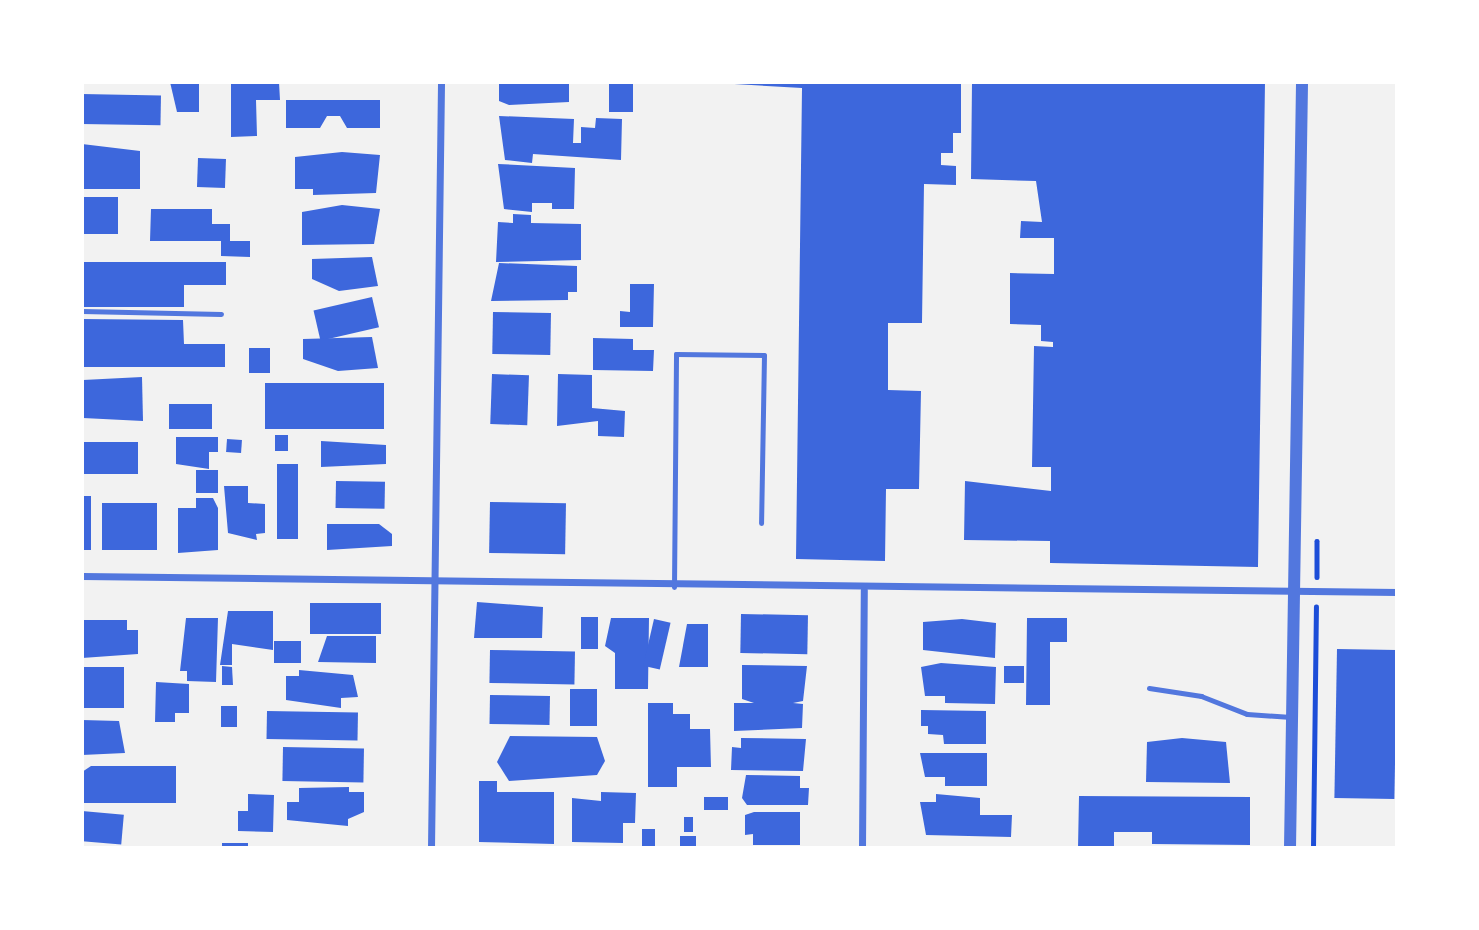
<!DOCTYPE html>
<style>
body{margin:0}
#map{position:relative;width:1479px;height:930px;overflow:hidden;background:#f2f2f2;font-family:"Varela Round",sans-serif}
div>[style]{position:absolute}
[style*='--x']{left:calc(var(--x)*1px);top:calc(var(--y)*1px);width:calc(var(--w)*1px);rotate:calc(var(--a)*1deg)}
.building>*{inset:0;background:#3d67dc;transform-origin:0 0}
.path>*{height:4.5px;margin:-2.25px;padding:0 2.25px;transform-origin:2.25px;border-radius:2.25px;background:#1d4ed8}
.service>*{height:5px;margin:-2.5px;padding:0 2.5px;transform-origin:2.5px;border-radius:2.5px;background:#5277de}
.minor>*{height:7px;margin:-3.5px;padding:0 3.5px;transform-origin:3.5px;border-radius:3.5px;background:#5277de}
.tertiary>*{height:12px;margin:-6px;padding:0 6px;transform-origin:6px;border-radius:6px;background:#5277de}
span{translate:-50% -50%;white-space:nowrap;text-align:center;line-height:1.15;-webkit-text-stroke:6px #fff;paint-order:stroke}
.frame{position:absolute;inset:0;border:84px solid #fff;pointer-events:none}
</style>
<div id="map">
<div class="building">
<i style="clip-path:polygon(170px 82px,199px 82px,199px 112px,177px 112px)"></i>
<i style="clip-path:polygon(231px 82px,279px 82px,280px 100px,256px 100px,257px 136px,231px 137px)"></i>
<i style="clip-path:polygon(499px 82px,569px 82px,569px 102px,509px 105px,499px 101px)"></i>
<i style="left:609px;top:82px;width:24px;height:30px"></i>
<i style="clip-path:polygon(700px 82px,961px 82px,961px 133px,953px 133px,953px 153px,941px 153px,941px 165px,956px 166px,956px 185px,924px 184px,922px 323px,888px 323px,888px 390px,921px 391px,919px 489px,886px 489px,885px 561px,796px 559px,802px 88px)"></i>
<i style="clip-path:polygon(972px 82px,1265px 82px,1258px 567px,1050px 563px,1050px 541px,964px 540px,965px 481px,1051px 491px,1051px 467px,1032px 467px,1034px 346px,1053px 347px,1053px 342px,1041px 341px,1041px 325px,1010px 324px,1010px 273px,1054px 274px,1054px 238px,1020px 238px,1021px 221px,1042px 222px,1036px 181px,971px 179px)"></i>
<i style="left:82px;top:94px;width:79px;height:30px;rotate:1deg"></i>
<i style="clip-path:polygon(286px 100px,380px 100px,380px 128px,347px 128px,340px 116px,327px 116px,320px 128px,286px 128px)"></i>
<i style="clip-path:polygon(499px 116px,574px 119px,573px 143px,581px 143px,581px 127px,595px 128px,596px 118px,622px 119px,621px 160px,533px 154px,532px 163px,505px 160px)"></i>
<i style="clip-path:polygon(82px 144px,140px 151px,140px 189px,82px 189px)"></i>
<i style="clip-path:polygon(342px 152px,380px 155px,376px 193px,313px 195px,313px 189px,295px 189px,295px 157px)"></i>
<i style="left:198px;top:158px;width:28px;height:29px;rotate:2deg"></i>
<i style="clip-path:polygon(498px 164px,575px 168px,574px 209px,552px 209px,552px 203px,532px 203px,532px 212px,504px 209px)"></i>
<i style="left:82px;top:197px;width:36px;height:37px"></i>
<i style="clip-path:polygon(342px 205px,380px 209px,374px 244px,302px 245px,302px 212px)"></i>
<i style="clip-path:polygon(151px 209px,212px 209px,212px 224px,230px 224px,230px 241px,250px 241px,250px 257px,221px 256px,221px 241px,150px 241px)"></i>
<i style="clip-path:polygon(513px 214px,531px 215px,531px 223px,581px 224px,581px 260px,496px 262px,498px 222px,513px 223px)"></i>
<i style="clip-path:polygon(372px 257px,378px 286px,339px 291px,312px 279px,312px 259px)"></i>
<i style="clip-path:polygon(82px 262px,226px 262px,226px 285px,184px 285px,184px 307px,82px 307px)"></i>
<i style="clip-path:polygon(499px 263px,577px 266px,577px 292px,568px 292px,568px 300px,491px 301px)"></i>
<i style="clip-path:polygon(630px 284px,654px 284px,653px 327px,620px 327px,620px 311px,630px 312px)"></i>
<i style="left:372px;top:297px;width:31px;height:60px;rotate:77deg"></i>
<i style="left:493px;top:312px;width:58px;height:42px;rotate:1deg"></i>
<i style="clip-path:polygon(82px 319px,183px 320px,184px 344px,225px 344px,225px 367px,83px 367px)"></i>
<i style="clip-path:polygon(372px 337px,378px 368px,338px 371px,303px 359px,303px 339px)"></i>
<i style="clip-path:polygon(593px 338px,633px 339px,633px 350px,654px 350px,653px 371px,593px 370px)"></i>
<i style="left:249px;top:348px;width:21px;height:25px"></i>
<i style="left:492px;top:374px;width:37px;height:50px;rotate:2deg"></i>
<i style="clip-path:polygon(558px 374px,592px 375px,592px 408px,625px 411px,624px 437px,598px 436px,598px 421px,557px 426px)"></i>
<i style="clip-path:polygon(142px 377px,143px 421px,83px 418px,83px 380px)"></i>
<i style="left:265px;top:383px;width:119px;height:46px"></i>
<i style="left:169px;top:404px;width:43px;height:25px"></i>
<i style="left:275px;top:435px;width:13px;height:16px"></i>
<i style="clip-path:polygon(176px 437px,218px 437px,218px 452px,209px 452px,209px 469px,176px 464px)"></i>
<i style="left:227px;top:439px;width:15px;height:13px;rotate:4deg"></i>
<i style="clip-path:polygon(321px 441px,386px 445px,386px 464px,321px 467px)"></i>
<i style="left:82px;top:442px;width:56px;height:32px"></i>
<i style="left:277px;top:464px;width:21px;height:75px"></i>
<i style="left:196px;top:470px;width:22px;height:23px"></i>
<i style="left:336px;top:481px;width:49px;height:27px;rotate:1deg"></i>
<i style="clip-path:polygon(224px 486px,248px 486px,248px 503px,265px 504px,265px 533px,256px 534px,257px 540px,228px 533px)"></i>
<i style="left:82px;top:496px;width:9px;height:54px"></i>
<i style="clip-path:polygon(196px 498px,213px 498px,218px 508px,218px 550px,178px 553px,178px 508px,196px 508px)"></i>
<i style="left:490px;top:502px;width:76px;height:51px;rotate:1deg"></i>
<i style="left:102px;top:503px;width:55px;height:47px"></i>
<i style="clip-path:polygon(327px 524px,379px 524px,392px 534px,392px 546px,327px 550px)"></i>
<i style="clip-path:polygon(477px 602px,543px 607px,542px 638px,474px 638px)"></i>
<i style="left:310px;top:603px;width:71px;height:31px"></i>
<i style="clip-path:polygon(228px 611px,273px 611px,273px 650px,232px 644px,232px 665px,220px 665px)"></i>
<i style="left:741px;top:614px;width:67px;height:39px;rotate:1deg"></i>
<i style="left:581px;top:617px;width:17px;height:32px"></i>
<i style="clip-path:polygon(186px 618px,218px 618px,216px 682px,187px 681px,187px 671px,180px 671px)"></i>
<i style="clip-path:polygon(611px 618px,649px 618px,648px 689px,615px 689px,615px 653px,605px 646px)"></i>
<i style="clip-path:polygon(1027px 618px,1067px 618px,1067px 642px,1050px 642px,1050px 705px,1026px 705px)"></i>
<i style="left:654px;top:619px;width:17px;height:48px;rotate:13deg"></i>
<i style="clip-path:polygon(962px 619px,996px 623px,995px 658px,923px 650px,923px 622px)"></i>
<i style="clip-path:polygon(82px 620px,127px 620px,127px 630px,138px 630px,138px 654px,82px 658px)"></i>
<i style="clip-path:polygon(687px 624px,708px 624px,708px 667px,679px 667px)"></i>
<i style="clip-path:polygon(327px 636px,376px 636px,376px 663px,318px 662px)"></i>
<i style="left:274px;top:641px;width:27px;height:22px"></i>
<i style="left:1337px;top:649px;width:60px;height:149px;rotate:1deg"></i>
<i style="left:490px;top:650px;width:85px;height:33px;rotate:1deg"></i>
<i style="clip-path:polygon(941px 663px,996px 667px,995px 704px,945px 703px,945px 696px,925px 696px,921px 667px)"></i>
<i style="clip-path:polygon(742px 665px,807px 666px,803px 701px,793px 703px,803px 704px,802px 728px,734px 731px,734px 703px,754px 703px,742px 699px)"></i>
<i style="clip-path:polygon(222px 666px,232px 667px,233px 685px,222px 685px)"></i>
<i style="left:1004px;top:666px;width:20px;height:17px"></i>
<i style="left:82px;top:667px;width:42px;height:41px"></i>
<i style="clip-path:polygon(299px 670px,353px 675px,358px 697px,341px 698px,341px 708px,286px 700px,286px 676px,299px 676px)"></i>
<i style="clip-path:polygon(156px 682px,189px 684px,189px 713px,175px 713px,175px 722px,155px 722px)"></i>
<i style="left:570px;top:689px;width:27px;height:37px"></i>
<i style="left:490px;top:695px;width:60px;height:29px;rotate:1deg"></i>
<i style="clip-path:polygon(648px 703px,673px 703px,673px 714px,690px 714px,690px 729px,710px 729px,711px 767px,677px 767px,677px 787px,648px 787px)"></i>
<i style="left:221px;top:706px;width:16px;height:21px"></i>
<i style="clip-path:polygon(921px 710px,986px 711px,986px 744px,944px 744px,943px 735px,928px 734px,928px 726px,921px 726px)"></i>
<i style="left:267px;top:711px;width:91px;height:28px;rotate:1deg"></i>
<i style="clip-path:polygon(82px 720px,119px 721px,125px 753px,82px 755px)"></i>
<i style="clip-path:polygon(510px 736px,597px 737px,605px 761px,597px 775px,509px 781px,497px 762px)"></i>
<i style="clip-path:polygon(741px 738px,806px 739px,803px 771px,731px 770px,732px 747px,741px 748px)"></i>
<i style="clip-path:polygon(1182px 738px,1226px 742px,1230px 783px,1146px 782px,1147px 742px)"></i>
<i style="left:283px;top:747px;width:81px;height:34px;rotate:1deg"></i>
<i style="clip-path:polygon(920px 753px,987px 753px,987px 786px,945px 786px,945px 777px,925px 777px)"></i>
<i style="clip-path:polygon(91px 766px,176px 766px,176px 803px,82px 803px,82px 772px)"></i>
<i style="clip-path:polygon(746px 775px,800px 776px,800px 788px,809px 788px,808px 805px,747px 805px,742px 798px)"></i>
<i style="clip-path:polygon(479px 781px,497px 781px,497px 792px,554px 792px,554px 844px,479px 842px)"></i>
<i style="clip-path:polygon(349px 787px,349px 792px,364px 792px,364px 812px,348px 819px,348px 826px,287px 820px,287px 802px,299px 802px,299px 788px)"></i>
<i style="clip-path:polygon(601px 792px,636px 793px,635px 823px,623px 823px,623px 843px,572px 842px,572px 798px,601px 801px)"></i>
<i style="clip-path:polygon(248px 794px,274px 795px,273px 832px,238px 831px,238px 811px,248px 811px)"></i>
<i style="clip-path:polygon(936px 794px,980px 798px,980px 815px,1012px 815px,1011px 837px,926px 835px,920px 802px,936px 802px)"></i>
<i style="clip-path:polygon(1079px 796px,1250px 797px,1250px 845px,1152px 844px,1152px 832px,1114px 832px,1114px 848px,1078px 848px)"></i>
<i style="left:704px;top:797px;width:24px;height:13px"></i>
<i style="left:82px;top:811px;width:42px;height:30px;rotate:5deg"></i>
<i style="clip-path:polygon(754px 812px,800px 812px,800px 845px,753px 845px,753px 834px,745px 835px,745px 815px)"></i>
<i style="left:684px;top:817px;width:9px;height:15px"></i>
<i style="left:642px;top:829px;width:13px;height:17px"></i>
<i style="left:680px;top:836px;width:16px;height:11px"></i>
<i style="left:222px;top:843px;width:26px;height:5px"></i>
</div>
<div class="path">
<i style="--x:1317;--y:541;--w:36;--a:90"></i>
<i style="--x:1313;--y:848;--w:241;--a:-89.3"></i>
</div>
<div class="service">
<i style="--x:82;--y:311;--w:139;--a:1.2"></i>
<i style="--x:674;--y:587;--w:233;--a:-89.5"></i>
<i style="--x:676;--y:354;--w:88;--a:0.7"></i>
<i style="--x:764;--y:355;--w:168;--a:91"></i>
<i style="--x:1149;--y:688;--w:53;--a:8.7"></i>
<i style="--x:1201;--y:696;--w:49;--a:21.4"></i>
<i style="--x:1247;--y:714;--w:44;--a:3.9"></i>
</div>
<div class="minor">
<i style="--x:82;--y:576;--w:1315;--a:0.7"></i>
<i style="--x:431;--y:848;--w:766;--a:-89.25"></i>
<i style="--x:862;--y:848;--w:258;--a:-89.6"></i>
</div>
<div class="tertiary">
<i style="--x:1290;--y:848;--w:766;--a:-89.1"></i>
</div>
<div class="frame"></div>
</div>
